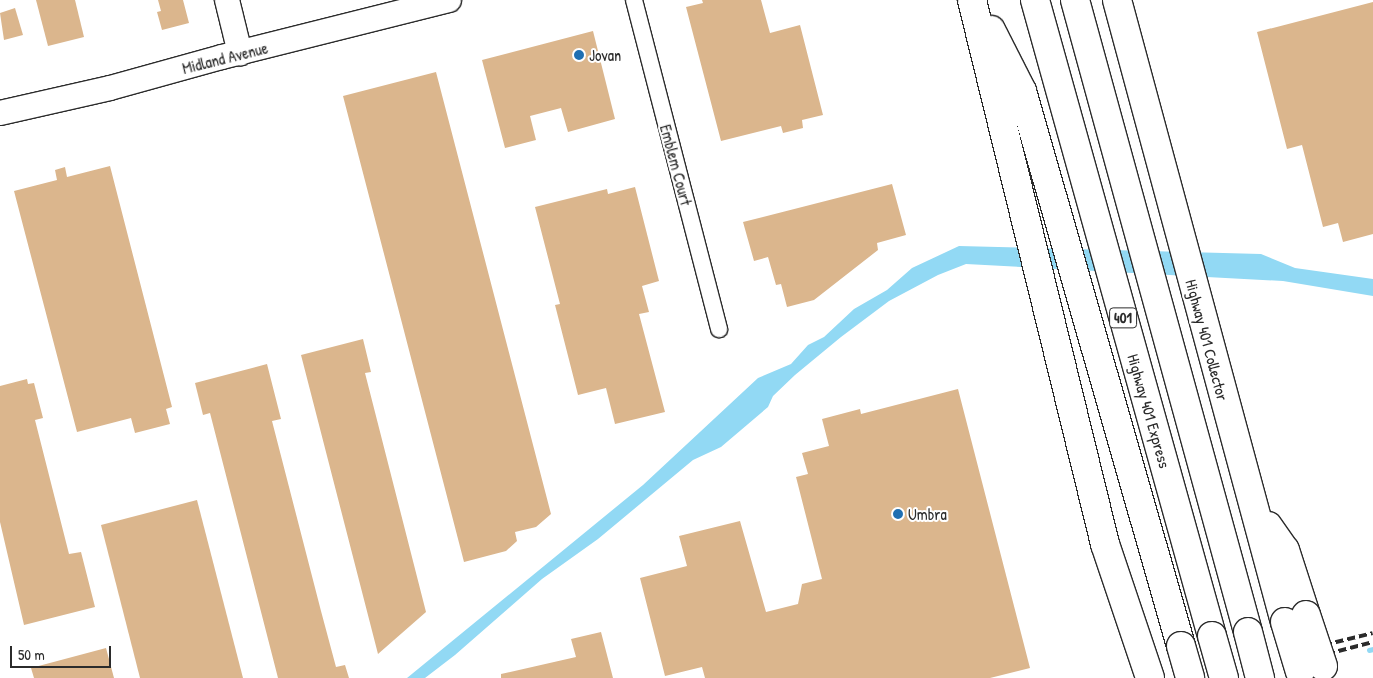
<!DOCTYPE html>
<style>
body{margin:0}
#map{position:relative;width:1373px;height:678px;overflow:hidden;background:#fff;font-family:"Patrick Hand",sans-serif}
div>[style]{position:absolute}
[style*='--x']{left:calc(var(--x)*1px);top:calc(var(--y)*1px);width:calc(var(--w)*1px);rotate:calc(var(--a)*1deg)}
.water>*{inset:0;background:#92d9f4}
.stream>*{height:4.5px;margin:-2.25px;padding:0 2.25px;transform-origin:2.25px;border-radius:2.25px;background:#92d9f4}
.building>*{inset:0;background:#dbb68d}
.roads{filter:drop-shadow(1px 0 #2b2b2b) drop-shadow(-1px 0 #2b2b2b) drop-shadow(0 1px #2b2b2b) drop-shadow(0 -1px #2b2b2b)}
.street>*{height:16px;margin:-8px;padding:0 8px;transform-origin:8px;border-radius:8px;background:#fff}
.secondary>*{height:24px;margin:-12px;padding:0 12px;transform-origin:12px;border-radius:12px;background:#fff}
.highway>*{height:28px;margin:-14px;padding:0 14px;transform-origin:14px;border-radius:14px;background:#fff}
.rail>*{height:4px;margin-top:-2px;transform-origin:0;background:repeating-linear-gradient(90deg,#2b2b2b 0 8px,transparent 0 12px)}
.bridges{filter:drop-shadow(1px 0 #2b2b2b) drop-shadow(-1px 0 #2b2b2b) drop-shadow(0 1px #2b2b2b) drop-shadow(0 -1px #2b2b2b)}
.highway-bridge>*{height:28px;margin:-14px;padding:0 14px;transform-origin:14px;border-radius:14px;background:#fff}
.dots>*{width:14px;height:14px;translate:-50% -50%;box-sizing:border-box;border:2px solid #fff;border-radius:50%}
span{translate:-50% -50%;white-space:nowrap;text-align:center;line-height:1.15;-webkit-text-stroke:4px #fff;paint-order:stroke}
.shield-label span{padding:1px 4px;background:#fff;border:1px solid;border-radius:4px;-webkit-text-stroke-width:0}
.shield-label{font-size:15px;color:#2b2b2b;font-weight:700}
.poi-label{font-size:16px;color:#2b2b2b}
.left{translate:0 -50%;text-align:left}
.street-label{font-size:16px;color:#2b2b2b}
.scale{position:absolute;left:10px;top:646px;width:101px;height:22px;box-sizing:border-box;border:2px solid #2b2b2b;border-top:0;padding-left:6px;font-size:15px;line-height:18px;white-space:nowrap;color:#2b2b2b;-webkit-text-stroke:4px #fff;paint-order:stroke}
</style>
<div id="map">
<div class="water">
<i style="clip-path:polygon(959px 246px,1261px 254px,1295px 268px,1373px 279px,1373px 296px,1283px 281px,966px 264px,938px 275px,889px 301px,841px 337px,795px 375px,773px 396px,768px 407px,721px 447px,693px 460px,598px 539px,542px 579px,455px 655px,425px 678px,407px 678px,643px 485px,758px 378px,791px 364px,808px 345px,824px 337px,854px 309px,887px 290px,912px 268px)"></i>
</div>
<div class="stream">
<i style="--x:1369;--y:650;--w:4;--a:-14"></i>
</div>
<div class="building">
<i style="clip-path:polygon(36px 0,75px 0,84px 37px,48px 46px)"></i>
<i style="clip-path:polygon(158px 0,183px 0,189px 23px,162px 30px,157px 12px,161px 11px)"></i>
<i style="clip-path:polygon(702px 0,761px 0,770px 33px,800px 25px,823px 115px,802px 120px,803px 128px,783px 133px,781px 126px,721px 141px,686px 7px,703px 3px)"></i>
<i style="clip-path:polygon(1373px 2px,1373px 234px,1343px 242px,1338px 223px,1323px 227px,1302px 145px,1287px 149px,1257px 32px)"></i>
<i style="clip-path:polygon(15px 8px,23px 35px,4px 40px,0 13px)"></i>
<i style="clip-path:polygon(593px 31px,615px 119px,568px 132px,561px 108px,530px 116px,536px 140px,505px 148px,482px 60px)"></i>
<i style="clip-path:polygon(436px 72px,551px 514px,536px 527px,515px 532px,517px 541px,506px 551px,464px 562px,343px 96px)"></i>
<i style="clip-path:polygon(110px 166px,172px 407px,166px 409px,170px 424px,135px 433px,131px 418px,77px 432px,14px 191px,57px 180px,55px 170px,65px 167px,67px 177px)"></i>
<i style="clip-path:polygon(892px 184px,906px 235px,877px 243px,878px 250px,814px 300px,787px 307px,781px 284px,776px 285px,768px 257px,754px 261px,743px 222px)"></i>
<i style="clip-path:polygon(635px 187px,659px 281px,642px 286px,649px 312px,639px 314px,665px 412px,615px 424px,606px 388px,578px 395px,555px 305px,560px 304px,535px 207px,607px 189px,608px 194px)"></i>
<i style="clip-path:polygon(363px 339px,371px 372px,365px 373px,426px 612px,378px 654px,301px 355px)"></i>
<i style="clip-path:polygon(267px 364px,281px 419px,272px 421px,321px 611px,336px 667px,345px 665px,349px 678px,278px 678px,210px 413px,203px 415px,195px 383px)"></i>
<i style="clip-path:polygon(27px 379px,28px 384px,34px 383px,43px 418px,35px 420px,69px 554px,81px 552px,95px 607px,24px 625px,0 522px,0 386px)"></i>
<i style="clip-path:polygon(958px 389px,1030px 668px,990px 678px,705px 678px,702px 667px,665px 676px,640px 578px,687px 566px,679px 536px,740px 521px,766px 612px,798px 604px,802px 584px,822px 579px,796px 477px,808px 474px,802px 453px,829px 446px,822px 419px,860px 409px,861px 414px)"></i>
<i style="clip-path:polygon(197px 500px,243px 678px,140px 678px,101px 525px)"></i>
<i style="clip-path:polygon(601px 632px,613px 678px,501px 678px,501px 674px,576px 657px,571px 639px)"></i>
<i style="clip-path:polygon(106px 648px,114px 678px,34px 678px,31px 668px)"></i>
</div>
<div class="roads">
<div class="street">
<i style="--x:634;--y:0;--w:340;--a:75.5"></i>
</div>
<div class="secondary">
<i style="--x:227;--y:0;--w:55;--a:76.2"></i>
<i style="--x:0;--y:113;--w:113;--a:-12.8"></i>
<i style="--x:110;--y:88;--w:116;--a:-15.5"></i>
<i style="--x:222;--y:57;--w:234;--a:-14.1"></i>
</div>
<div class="highway">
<i style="--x:972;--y:0;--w:560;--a:76.26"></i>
<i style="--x:1105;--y:544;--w:141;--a:71.4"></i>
<i style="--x:1035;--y:0;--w:660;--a:74.45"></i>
<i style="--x:1075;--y:0;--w:655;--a:74.69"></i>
<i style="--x:1117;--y:0;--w:644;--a:74.89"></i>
<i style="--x:991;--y:30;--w:68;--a:63.1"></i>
<i style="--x:1022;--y:91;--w:577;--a:74.01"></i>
<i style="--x:1268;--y:526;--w:29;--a:55"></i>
<i style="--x:1285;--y:550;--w:68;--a:72.1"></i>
</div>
</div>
<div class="rail">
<i style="--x:1324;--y:645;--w:50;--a:-13.8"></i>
<i style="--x:1327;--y:654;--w:48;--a:-14.6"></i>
</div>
<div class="bridges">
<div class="highway-bridge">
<i style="--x:1306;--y:615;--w:54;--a:71.6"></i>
<i style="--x:1285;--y:622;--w:52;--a:73.3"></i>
<i style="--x:1248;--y:632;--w:48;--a:75.4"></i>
<i style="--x:1212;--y:636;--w:44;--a:74.1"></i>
<i style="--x:1181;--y:646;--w:33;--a:74"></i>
</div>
</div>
<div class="dots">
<i style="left:579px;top:55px;background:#1f6fb2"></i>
<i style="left:898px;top:514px;background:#1f6fb2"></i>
</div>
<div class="shield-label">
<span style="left:1123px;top:318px">401</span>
</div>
<div class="poi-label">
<span class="left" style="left:589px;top:55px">Jovan</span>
<span class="left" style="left:908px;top:514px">Umbra</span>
</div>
<div class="street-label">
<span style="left:225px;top:58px;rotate:-14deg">Midland Avenue</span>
<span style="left:676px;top:165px;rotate:75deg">Emblem Court</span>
<span style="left:1207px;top:340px;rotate:75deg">Highway 401 Collector</span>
<span style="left:1149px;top:411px;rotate:74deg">Highway 401 Express</span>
</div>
<div class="scale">50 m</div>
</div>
